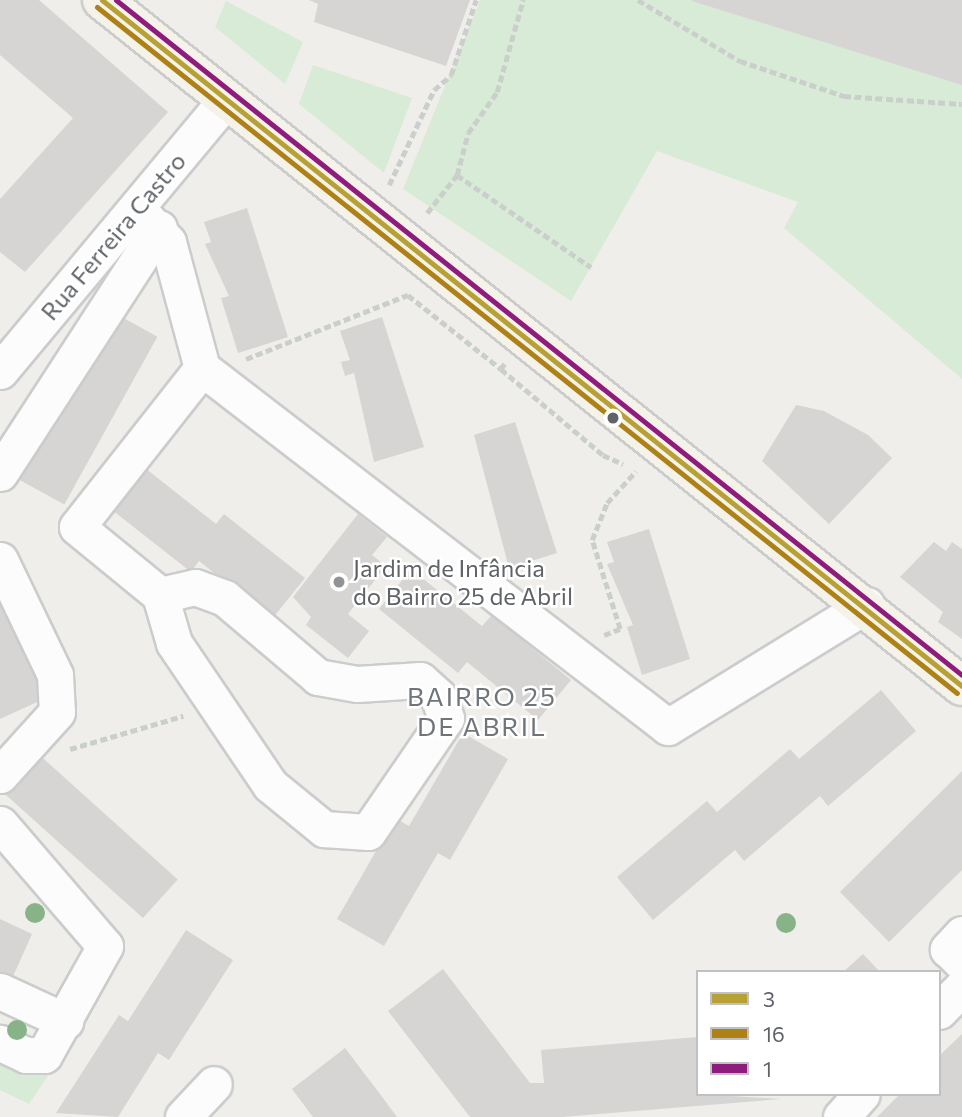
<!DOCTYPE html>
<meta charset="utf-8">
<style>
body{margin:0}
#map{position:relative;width:962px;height:1117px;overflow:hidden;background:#efeeea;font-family:Commissioner,sans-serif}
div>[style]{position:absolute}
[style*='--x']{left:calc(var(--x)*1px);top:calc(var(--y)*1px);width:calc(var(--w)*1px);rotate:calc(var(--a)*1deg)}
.green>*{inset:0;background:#d8ebd6}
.building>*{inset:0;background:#d6d5d3;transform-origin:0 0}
.path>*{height:4.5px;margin-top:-2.25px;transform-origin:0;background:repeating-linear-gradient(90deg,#cacfcc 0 7px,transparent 0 10.5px)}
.roads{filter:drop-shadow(2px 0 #cbcccc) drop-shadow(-2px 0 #cbcccc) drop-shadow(0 2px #cbcccc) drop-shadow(0 -2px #cbcccc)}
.minor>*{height:35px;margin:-17.5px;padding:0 17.5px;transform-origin:17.5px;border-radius:17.5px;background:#fdfcfc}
.major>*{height:38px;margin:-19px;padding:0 19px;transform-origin:19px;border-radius:19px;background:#f4f2e9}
.bus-1>*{height:5px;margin:-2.5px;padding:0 2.5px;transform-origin:2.5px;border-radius:2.5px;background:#b7a135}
.bus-2>*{height:5px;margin:-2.5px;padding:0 2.5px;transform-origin:2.5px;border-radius:2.5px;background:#ad8116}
.bus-3>*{height:5px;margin:-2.5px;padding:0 2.5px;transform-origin:2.5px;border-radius:2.5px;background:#8e1c7d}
.trees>*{width:20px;height:20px;margin:-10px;border-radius:50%;background:#88b388}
.dots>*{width:19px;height:19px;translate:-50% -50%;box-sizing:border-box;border:4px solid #fff;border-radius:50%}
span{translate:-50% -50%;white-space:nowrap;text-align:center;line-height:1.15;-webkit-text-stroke:5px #fff;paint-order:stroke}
.street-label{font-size:24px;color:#5f6368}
.poi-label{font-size:24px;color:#5f6368}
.left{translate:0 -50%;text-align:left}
.neighbourhood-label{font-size:26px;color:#70757a;letter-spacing:2px}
.legend{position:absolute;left:696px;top:970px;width:245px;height:126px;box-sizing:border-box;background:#fff;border:2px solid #bfc1c3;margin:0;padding:9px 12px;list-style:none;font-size:21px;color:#5f6368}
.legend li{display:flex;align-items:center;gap:14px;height:35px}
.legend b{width:35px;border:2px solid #bfc1c3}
</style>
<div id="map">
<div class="green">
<i style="clip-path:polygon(480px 0,962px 0,962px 379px,784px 228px,798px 202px,657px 151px,571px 301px,403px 189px)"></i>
<i style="clip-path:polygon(226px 1px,303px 42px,285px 84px,215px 27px)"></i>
<i style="clip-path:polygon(313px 65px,412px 98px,384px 173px,299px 104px)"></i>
<i style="clip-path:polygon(0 1064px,24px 1076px,30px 1067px,56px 1064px,29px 1104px,0 1090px)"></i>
</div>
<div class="building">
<i style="clip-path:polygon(0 0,39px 0,168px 112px,25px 272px,0 252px,0 199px,73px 118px,0 55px)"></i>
<i style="clip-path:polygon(309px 0,470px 0,446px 66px,314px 22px,318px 4px)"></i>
<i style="clip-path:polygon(692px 0,962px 0,962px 85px,692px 1px)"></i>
<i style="clip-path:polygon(247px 208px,288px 337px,238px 353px,221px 298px,229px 296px,205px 244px,211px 242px,204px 222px)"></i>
<i style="left:111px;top:311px;width:53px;height:192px;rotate:29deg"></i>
<i style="clip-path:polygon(382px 317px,424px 447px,374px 462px,354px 373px,345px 376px,341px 362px,350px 360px,340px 331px)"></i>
<i style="clip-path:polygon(796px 405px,824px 411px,868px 435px,892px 458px,829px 524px,762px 461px)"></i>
<i style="clip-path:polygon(515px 422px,557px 553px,509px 568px,474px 435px)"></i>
<i style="clip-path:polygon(145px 468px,216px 524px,224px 514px,305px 578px,272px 619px,199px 561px,191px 572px,112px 510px)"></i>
<i style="clip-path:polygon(358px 514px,387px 537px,372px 555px,386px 566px,348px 614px,369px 631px,348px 658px,306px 625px,311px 617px,293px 597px)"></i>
<i style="clip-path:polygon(649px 529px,690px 659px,642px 675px,627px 627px,633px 625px,607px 564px,614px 562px,607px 542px)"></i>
<i style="clip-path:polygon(934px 542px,946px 551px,952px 542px,962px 549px,962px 639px,938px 622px,943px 612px,900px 577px)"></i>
<i style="clip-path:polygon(411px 569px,482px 626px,492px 615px,571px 680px,538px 720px,467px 662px,458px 673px,379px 609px)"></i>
<i style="clip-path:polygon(0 592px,48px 697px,0 719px)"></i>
<i style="clip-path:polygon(881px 690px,916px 731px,828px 806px,820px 796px,744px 861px,735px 850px,653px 920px,617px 877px,707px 801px,717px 812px,790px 749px,799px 759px)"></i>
<i style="clip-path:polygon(463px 733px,508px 759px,450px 860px,438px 853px,384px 946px,337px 919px,395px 818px,409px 826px)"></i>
<i style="left:35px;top:751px;width:192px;height:52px;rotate:42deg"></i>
<i style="clip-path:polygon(962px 771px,962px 870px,889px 942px,840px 892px)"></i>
<i style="clip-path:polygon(0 919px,32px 934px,11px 981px,0 976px)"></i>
<i style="clip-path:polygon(186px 930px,233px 960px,169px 1060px,158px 1053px,118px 1117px,56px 1113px,119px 1015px,128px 1021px)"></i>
<i style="clip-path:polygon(863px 954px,880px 972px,843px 972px)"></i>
<i style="clip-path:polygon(443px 969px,530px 1083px,544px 1083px,541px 1050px,698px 1037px,698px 1094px,781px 1099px,562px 1117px,470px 1117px,388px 1011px)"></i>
<i style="clip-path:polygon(962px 1034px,962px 1117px,877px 1117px,900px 1094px,939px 1094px,939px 1056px)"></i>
<i style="clip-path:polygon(345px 1048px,380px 1094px,397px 1117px,313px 1117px,292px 1089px)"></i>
</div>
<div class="path">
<i style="--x:638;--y:0;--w:119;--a:30.9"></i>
<i style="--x:740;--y:61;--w:110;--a:18.6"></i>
<i style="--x:844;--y:96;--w:118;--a:3.9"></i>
<i style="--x:457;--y:175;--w:163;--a:34.5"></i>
<i style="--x:389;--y:185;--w:105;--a:-64.7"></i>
<i style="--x:434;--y:90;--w:23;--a:-41"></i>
<i style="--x:451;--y:75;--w:79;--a:-71.6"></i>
<i style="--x:427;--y:213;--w:48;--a:-51.7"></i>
<i style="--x:457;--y:175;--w:43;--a:-75.3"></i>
<i style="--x:468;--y:133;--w:50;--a:-54.7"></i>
<i style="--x:497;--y:92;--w:96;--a:-74.2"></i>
<i style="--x:246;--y:359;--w:174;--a:-21.6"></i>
<i style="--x:408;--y:295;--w:119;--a:38.5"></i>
<i style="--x:505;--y:364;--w:6;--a:129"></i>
<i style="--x:501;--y:369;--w:133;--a:40.1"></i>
<i style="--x:603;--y:455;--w:22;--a:24"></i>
<i style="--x:604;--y:635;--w:17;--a:-21"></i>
<i style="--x:620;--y:629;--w:93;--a:-107.5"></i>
<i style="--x:592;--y:540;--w:40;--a:-68"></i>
<i style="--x:607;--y:503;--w:43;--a:-47.8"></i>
<i style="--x:70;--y:749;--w:118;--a:-16.3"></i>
</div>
<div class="roads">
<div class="minor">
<i style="--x:137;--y:208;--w:46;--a:47.6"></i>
<i style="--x:168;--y:242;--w:131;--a:74.9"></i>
<i style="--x:202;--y:368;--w:202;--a:128.2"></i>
<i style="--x:77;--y:527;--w:107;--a:39.3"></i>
<i style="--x:160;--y:595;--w:50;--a:73.7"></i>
<i style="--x:174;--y:643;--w:171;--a:55.9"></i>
<i style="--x:270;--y:785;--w:70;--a:39.2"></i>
<i style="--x:324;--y:829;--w:44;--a:3.9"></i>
<i style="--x:368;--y:832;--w:138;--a:-55.6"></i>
<i style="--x:446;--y:718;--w:23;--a:-110"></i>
<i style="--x:438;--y:696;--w:24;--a:-138"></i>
<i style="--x:420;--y:680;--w:63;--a:176.4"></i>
<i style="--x:357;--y:684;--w:40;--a:-170"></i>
<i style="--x:318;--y:677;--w:122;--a:-139.7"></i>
<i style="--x:225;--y:598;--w:32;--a:-160"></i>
<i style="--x:195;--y:587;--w:36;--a:167"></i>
<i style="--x:202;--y:368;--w:588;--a:37.61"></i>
<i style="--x:668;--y:727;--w:233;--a:-31.6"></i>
<i style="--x:0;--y:371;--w:353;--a:-50.2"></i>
<i style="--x:0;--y:473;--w:292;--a:-57"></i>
<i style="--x:0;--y:560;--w:127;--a:64.4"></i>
<i style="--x:55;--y:675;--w:37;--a:87"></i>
<i style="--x:57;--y:712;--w:85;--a:132.1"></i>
<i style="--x:0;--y:824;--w:161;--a:49.3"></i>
<i style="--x:105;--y:946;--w:125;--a:119.2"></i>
<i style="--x:44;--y:1055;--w:18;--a:180"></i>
<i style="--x:26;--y:1055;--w:29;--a:-155"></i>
<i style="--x:962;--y:934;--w:21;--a:133"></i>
<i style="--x:948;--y:949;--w:20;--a:45"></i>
<i style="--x:0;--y:991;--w:72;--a:24.8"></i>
<i style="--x:939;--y:1011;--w:33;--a:-46"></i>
<i style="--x:183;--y:1117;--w:45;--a:-46.8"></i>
<i style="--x:841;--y:1117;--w:31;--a:-48"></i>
</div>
<div class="major">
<i style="--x:102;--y:0;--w:1100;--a:38.58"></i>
</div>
</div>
<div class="bus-1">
<i style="--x:102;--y:0;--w:1100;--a:38.58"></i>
</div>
<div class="bus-2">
<i style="--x:97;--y:7;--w:1100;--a:38.58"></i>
</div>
<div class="bus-3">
<i style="--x:116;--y:0;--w:1082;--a:38.59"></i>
</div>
<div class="trees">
<i style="left:35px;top:913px"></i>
<i style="left:786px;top:923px"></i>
<i style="left:17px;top:1030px"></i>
</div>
<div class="dots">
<i style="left:613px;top:418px;background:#5f6368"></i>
<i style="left:339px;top:582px;background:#919496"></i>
</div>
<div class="street-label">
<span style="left:113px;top:236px;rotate:-50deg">Rua Ferreira Castro</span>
</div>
<div class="poi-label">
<span class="left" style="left:353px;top:582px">Jardim de Infância<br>do Bairro 25 de Abril</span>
</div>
<div class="neighbourhood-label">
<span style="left:482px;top:711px">BAIRRO 25<br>DE ABRIL</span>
</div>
<ul class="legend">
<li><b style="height:9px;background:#b7a135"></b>3</li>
<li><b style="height:9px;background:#ad8116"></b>16</li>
<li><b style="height:9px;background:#8e1c7d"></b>1</li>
</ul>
</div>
